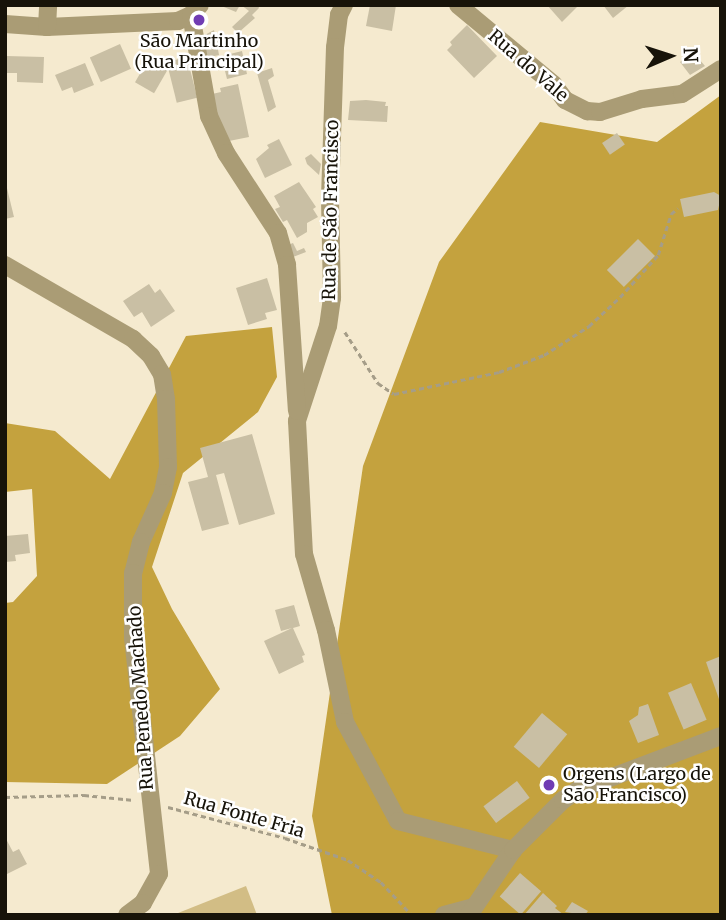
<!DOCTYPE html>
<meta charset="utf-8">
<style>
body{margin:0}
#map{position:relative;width:726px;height:920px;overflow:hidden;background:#f5eacf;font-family:Merriweather,serif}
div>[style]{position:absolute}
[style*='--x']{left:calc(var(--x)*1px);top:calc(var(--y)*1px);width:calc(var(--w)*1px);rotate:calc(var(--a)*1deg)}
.green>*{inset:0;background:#d2bd85}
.forest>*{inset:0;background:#c4a23e}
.building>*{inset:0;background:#c9bfa4;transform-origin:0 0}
.path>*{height:2.5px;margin-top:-1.25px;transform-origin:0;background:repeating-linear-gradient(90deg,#a59d88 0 5px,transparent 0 8.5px)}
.minor>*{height:18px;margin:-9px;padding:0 9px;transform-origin:9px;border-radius:9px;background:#aa9c75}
.dots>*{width:19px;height:19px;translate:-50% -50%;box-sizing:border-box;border:4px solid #fff;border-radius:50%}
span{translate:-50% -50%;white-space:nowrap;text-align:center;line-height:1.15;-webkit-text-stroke:5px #fff;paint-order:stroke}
.poi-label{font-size:18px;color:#171309}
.left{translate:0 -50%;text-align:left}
.street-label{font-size:18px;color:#171309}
.frame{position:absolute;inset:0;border:7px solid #171309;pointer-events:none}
.north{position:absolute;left:635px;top:21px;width:70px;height:70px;-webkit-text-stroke:5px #fff;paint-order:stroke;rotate:87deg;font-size:19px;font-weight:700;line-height:28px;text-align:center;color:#171309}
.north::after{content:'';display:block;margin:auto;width:24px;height:32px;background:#171309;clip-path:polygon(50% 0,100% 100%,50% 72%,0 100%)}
</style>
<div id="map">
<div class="green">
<i style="clip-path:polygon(246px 886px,257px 915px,173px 915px)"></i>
</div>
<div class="forest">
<i style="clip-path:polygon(721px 95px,721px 915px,332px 915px,312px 816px,363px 466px,439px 262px,540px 122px,657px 142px)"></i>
<i style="clip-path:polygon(272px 327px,277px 377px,258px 412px,183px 473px,152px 567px,172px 609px,220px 689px,180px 736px,107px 784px,5px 782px,5px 603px,13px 602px,37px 576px,32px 489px,5px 492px,5px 423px,55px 431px,110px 479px,186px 336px)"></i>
</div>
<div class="building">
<i style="clip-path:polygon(219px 5px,240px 5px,236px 12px)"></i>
<i style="clip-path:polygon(241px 5px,258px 5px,259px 8px,252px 15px,255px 18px,238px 33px,232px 27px,249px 11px)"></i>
<i style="clip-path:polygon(370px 5px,396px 5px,392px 31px,366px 26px)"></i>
<i style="clip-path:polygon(547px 5px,579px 5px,562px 22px)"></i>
<i style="clip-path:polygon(603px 5px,629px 5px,613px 18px)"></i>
<i style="clip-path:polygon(467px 25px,497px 56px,474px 78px,447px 50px,452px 45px,450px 42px)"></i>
<i style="clip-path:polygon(214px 30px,215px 36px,220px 35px,221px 43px,217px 44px,219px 55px,206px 58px,201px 37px)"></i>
<i style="left:120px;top:44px;width:27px;height:33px;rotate:66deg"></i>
<i style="clip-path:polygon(242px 51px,247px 74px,227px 79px,225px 71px,233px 70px,230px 54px)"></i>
<i style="clip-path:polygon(693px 52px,705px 66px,690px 75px,680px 62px)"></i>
<i style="clip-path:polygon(6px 56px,44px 57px,43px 83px,17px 82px,17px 73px,6px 73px)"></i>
<i style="left:187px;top:57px;width:42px;height:21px;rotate:76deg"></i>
<i style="left:149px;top:58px;width:22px;height:28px;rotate:30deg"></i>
<i style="clip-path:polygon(85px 63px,94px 85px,74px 93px,72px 87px,62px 91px,55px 75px)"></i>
<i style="clip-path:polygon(272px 68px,274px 76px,268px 80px,276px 107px,268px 112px,257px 73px)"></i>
<i style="clip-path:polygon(238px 84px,249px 137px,229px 141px,218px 125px,212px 94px,221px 92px,220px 88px)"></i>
<i style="clip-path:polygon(366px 100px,386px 102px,385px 106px,388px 106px,387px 122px,348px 120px,350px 101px)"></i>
<i style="left:617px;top:133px;width:14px;height:18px;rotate:56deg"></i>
<i style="clip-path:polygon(279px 139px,292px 165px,265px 178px,256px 159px,269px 148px,267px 145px)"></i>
<i style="clip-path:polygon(311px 154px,321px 164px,319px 175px,307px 164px,305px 158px)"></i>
<i style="clip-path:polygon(5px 180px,14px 217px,5px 219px)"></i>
<i style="clip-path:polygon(299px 182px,316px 207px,313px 209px,318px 217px,307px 223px,307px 232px,297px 238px,287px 220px,283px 222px,275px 209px,280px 207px,274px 196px)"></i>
<i style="clip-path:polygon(714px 192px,721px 196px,718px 210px,684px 217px,680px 199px)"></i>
<i style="left:638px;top:239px;width:24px;height:44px;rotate:45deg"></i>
<i style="clip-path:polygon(293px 243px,297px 251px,304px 248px,306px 252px,293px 257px,288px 245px)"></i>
<i style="clip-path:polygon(267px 278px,277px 310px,265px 313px,267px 319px,248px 325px,236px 288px)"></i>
<i style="clip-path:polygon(149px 284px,155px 293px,160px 289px,175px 311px,151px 327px,142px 312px,134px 317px,123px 301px)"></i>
<i style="clip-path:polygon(252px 434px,275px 514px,239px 525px,224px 473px,216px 475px,229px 524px,202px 531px,188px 482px,208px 477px,200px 448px)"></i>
<i style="clip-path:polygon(28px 534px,30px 553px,15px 555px,16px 561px,5px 562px,5px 536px)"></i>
<i style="clip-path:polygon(294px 605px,300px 626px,293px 628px,305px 655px,302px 656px,304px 662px,279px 674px,264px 641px,292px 628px,281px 631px,275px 610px)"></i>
<i style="clip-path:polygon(721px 656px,721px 702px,720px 702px,706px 662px)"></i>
<i style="left:691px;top:683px;width:40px;height:25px;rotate:67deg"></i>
<i style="clip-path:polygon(648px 704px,659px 735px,638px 743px,629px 721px,638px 715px,639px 707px)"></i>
<i style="left:542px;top:713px;width:33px;height:44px;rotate:40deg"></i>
<i style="left:517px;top:781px;width:21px;height:42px;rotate:53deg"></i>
<i style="clip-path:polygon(5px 837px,13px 852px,19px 849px,27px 864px,5px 875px)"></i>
<i style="left:520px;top:873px;width:28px;height:31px;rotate:41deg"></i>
<i style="clip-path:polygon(543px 893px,557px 906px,555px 908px,564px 915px,524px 915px)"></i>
<i style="clip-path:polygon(572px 902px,588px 911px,585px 915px,565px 912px)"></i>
</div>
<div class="path">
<i style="--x:345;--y:332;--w:61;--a:57.1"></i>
<i style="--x:378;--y:383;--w:19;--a:35"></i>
<i style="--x:394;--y:394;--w:107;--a:-11.8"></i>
<i style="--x:499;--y:372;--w:48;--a:-20.7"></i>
<i style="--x:544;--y:355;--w:54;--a:-32.8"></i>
<i style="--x:589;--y:326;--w:42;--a:-43.1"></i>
<i style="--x:620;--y:297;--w:57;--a:-47.9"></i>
<i style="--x:658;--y:255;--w:43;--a:-72.4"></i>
<i style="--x:671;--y:214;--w:9;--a:-41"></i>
<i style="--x:5;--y:797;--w:79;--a:-1.5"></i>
<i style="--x:84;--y:795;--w:50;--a:5.7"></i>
<i style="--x:168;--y:807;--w:121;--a:14.8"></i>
<i style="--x:285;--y:838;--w:67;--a:19.2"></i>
<i style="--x:348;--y:860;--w:40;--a:34"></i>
<i style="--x:381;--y:882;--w:45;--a:46.8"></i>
</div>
<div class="minor">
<i style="--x:344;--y:5;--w:11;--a:117"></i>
<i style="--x:339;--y:15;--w:32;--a:97"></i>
<i style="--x:335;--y:47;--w:152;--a:91.9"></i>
<i style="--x:330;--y:199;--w:99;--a:88.8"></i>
<i style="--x:332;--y:298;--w:28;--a:98"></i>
<i style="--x:328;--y:326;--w:100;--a:108.1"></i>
<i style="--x:297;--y:421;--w:133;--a:87"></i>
<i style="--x:304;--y:554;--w:79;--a:73.9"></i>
<i style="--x:326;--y:630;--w:94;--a:78.3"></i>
<i style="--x:345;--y:722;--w:112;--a:61.8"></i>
<i style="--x:398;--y:821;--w:119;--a:14.2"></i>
<i style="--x:458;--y:5;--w:124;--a:39.7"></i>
<i style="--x:553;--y:84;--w:20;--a:53"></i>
<i style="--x:565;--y:100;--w:25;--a:27"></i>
<i style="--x:587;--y:111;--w:13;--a:4"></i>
<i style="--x:600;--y:112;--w:44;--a:-17.2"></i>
<i style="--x:642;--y:99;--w:40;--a:-7.1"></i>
<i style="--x:682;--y:94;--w:46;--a:-32.7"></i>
<i style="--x:191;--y:15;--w:103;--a:79.9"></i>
<i style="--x:209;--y:116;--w:41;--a:65.3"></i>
<i style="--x:226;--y:153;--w:95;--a:57"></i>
<i style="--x:278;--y:233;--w:33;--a:74"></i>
<i style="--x:287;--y:265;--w:146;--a:86.1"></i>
<i style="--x:5;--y:24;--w:42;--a:4.1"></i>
<i style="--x:47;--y:27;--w:131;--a:-2.6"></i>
<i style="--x:178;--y:21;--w:14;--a:-25"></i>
<i style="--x:191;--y:15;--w:13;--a:-48"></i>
<i style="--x:47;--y:27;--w:22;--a:-87"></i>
<i style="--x:5;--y:265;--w:148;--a:30"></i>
<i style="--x:133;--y:339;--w:25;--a:43"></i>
<i style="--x:151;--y:356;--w:21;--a:59"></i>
<i style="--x:162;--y:374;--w:25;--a:81"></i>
<i style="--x:166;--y:399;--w:68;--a:88.3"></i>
<i style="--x:168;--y:467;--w:26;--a:101"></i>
<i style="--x:163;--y:493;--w:54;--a:114.2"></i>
<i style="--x:141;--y:542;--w:32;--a:104"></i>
<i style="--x:133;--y:573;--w:65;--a:90"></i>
<i style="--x:133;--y:638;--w:237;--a:83.7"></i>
<i style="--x:159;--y:874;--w:33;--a:119"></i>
<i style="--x:143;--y:903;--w:20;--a:143"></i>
<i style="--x:444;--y:915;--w:30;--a:-15"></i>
<i style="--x:469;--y:915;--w:78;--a:-55.9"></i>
<i style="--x:513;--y:850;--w:71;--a:-45"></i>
<i style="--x:563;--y:800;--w:18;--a:-34"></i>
<i style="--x:578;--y:790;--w:153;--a:-20.7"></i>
</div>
<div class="dots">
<i style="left:199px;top:20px;background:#703cb3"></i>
<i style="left:549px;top:785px;background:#703cb3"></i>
</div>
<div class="poi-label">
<span style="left:199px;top:52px">São Martinho<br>(Rua Principal)</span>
<span class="left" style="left:563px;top:785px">Orgens (Largo de<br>São Francisco)</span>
</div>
<div class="street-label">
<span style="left:528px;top:66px;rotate:41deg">Rua do Vale</span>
<span style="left:331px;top:210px;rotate:-89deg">Rua de São Francisco</span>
<span style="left:141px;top:698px;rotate:-94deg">Rua Penedo Machado</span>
<span style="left:244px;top:815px;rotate:16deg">Rua Fonte Fria</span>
</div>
<div class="frame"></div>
<div class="north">N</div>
</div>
